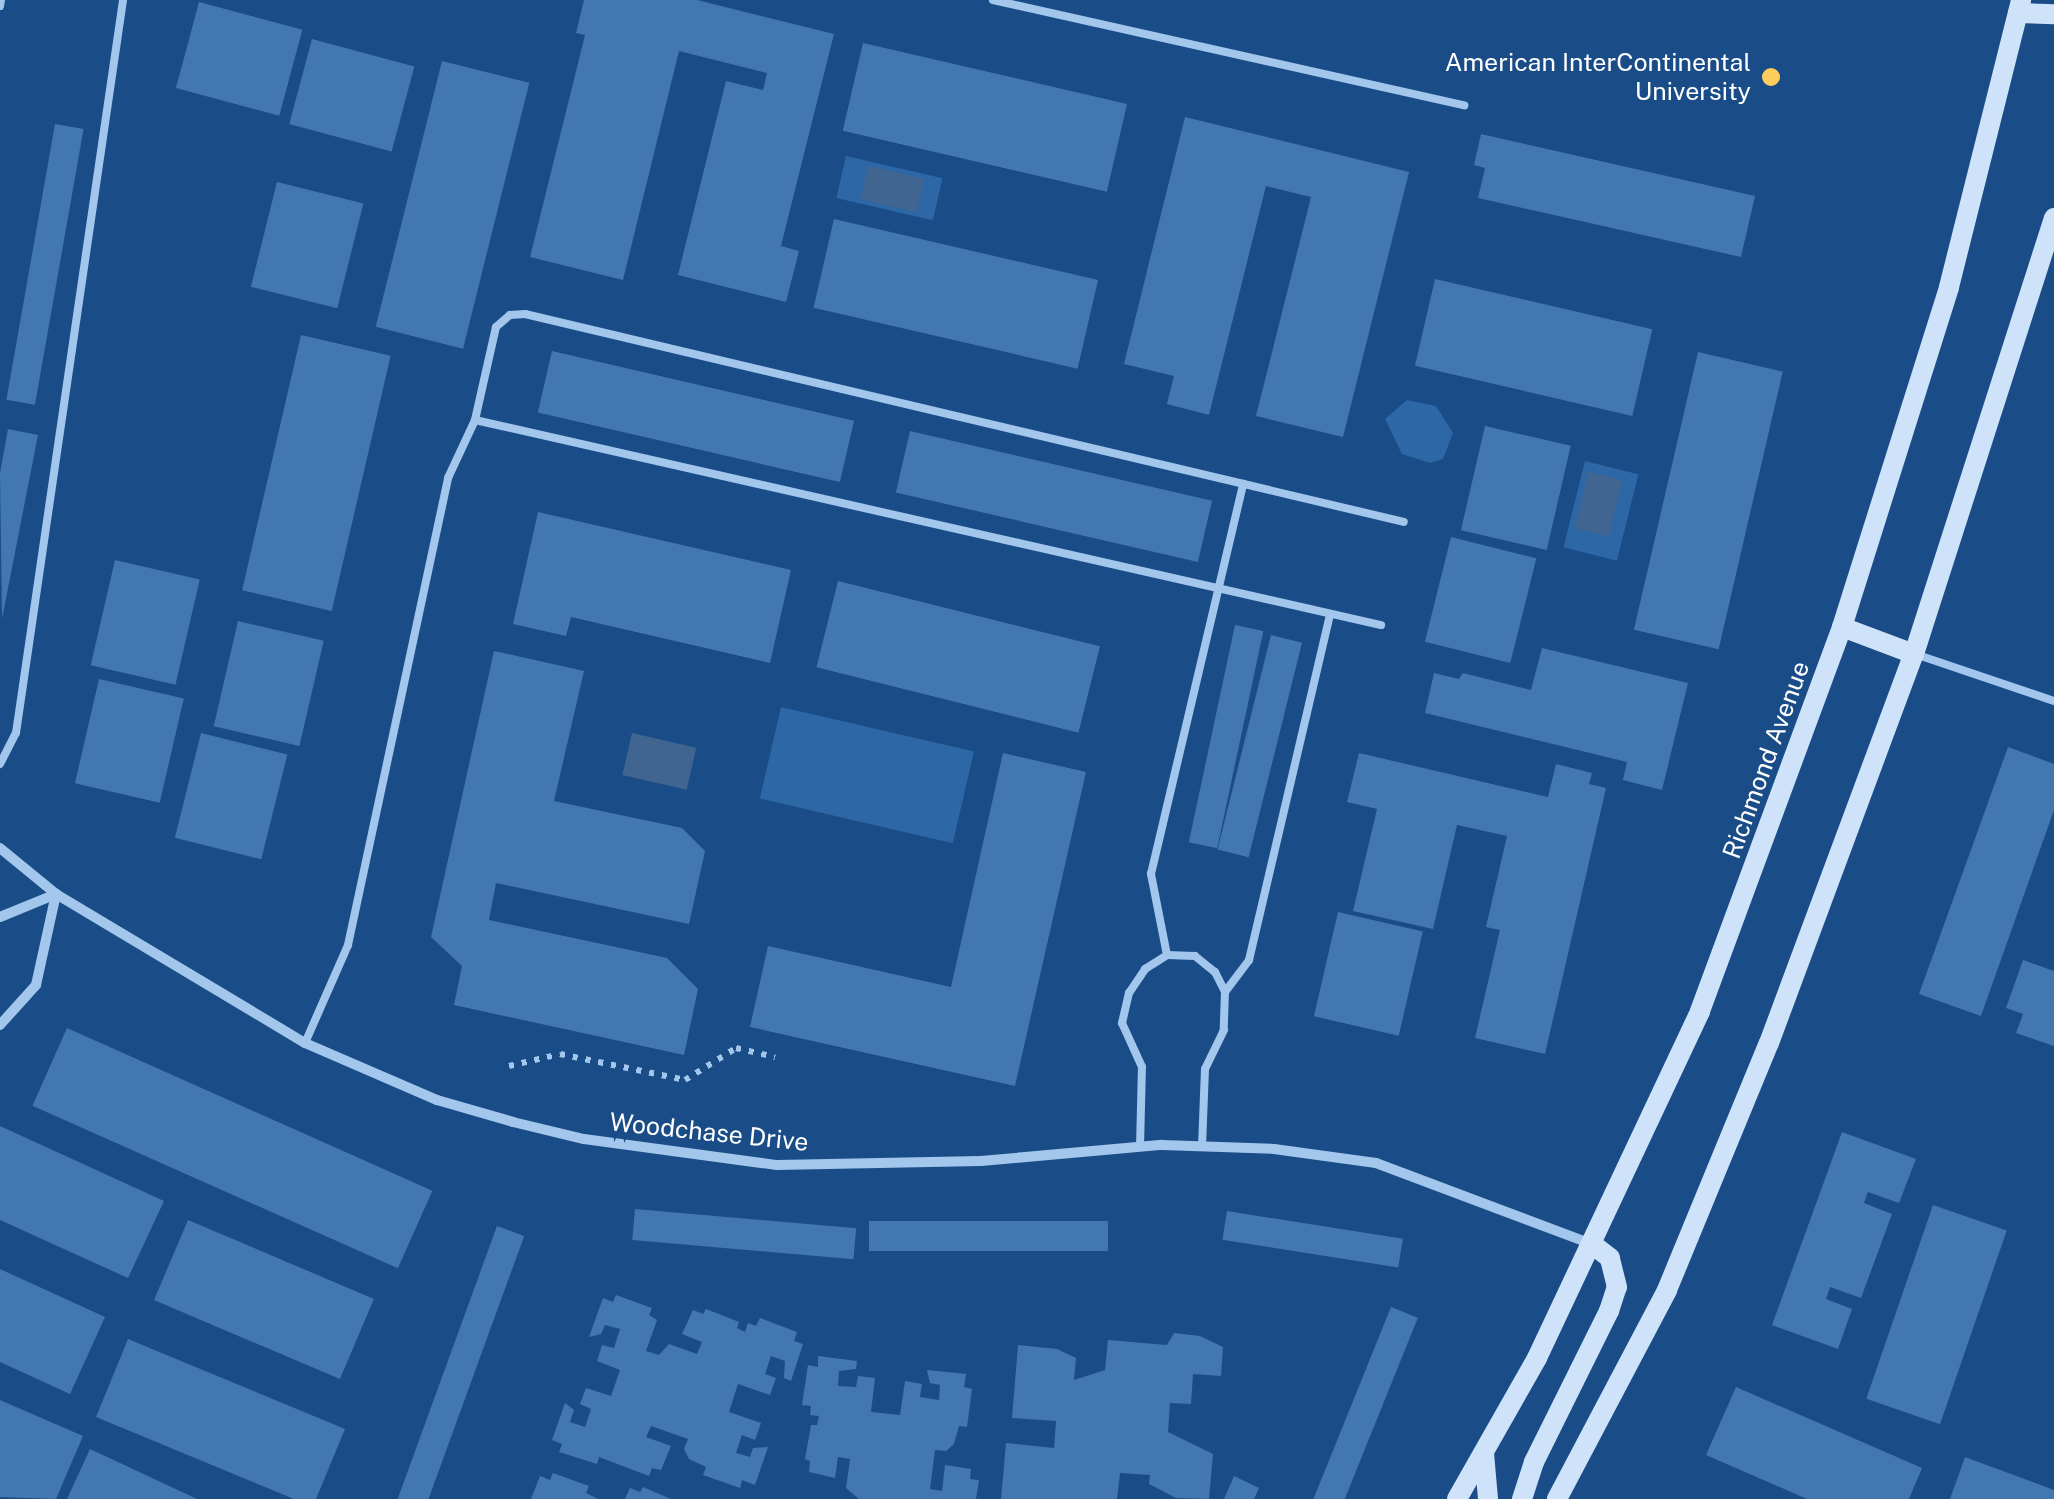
<!DOCTYPE html>
<style>
body{margin:0}
#map{position:relative;width:2054px;height:1499px;overflow:hidden;background:#1a4d87;font-family:"Public Sans",sans-serif}
div>[style]{position:absolute}
[style*='--x']{left:calc(var(--x)*1px);top:calc(var(--y)*1px);width:calc(var(--w)*1px);rotate:calc(var(--a)*1deg)}
.green>*{inset:0;background:#2d67a6;transform-origin:0 0}
.water>*{inset:0;background:#406590;transform-origin:0 0}
.building>*{inset:0;background:#4377b1;transform-origin:0 0}
.path>*{height:6px;margin-top:-3px;transform-origin:0;background:repeating-linear-gradient(90deg,#a2c6ec 0 5px,transparent 0 13px)}
.service>*{height:8px;margin:-4px;padding:0 4px;transform-origin:4px;border-radius:4px;background:#a2c6ec}
.minor>*{height:10px;margin:-5px;padding:0 5px;transform-origin:5px;border-radius:5px;background:#a2c6ec}
.secondary>*{height:20px;margin:-10px;padding:0 10px;transform-origin:10px;border-radius:10px;background:#cee2f9}
.dots>*{width:28px;height:28px;translate:-50% -50%;box-sizing:border-box;border:5px solid #1a4d87;border-radius:50%}
span{translate:-50% -50%;white-space:nowrap;text-align:center;line-height:1.15;-webkit-text-stroke:8px #1a4d87;paint-order:stroke}
.poi-label{font-size:25px;color:#fff}
.right{translate:-100% -50%;text-align:right}
.street-label{font-size:25px;color:#fff}
</style>
<div id="map">
<div class="green">
<i style="left:846px;top:156px;width:99px;height:43px;rotate:13deg"></i>
<i style="clip-path:polygon(1407px 400px,1436px 406px,1453px 433px,1443px 459px,1430px 463px,1402px 454px,1385px 419px)"></i>
<i style="left:1585px;top:461px;width:55px;height:89px;rotate:14deg"></i>
<i style="left:781px;top:707px;width:198px;height:94px;rotate:13deg"></i>
</div>
<div class="water">
<i style="left:868px;top:166px;width:58px;height:34px;rotate:13deg"></i>
<i style="left:1588px;top:472px;width:35px;height:58px;rotate:13deg"></i>
<i style="left:632px;top:733px;width:66px;height:43px;rotate:13deg"></i>
</div>
<div class="building">
<i style="clip-path:polygon(584px 0,697px 0,834px 34px,781px 246px,799px 251px,786px 302px,678px 275px,726px 81px,763px 90px,767px 73px,679px 51px,623px 280px,530px 257px,585px 35px,576px 33px)"></i>
<i style="left:199px;top:2px;width:107px;height:89px;rotate:15deg"></i>
<i style="left:312px;top:39px;width:106px;height:88px;rotate:15deg"></i>
<i style="left:863px;top:43px;width:271px;height:90px;rotate:13deg"></i>
<i style="left:442px;top:61px;width:90px;height:274px;rotate:14deg"></i>
<i style="clip-path:polygon(1185px 117px,1409px 172px,1343px 437px,1256px 416px,1311px 197px,1266px 186px,1209px 415px,1167px 404px,1174px 376px,1124px 364px)"></i>
<i style="left:55px;top:124px;width:29px;height:280px;rotate:10deg"></i>
<i style="clip-path:polygon(1481px 134px,1755px 196px,1741px 257px,1478px 198px,1485px 168px,1474px 165px)"></i>
<i style="left:277px;top:182px;width:89px;height:108px;rotate:14deg"></i>
<i style="left:834px;top:219px;width:271px;height:91px;rotate:13deg"></i>
<i style="left:1435px;top:279px;width:223px;height:89px;rotate:13deg"></i>
<i style="left:301px;top:335px;width:92px;height:262px;rotate:13deg"></i>
<i style="left:552px;top:351px;width:310px;height:63px;rotate:13deg"></i>
<i style="left:1698px;top:352px;width:87px;height:285px;rotate:13deg"></i>
<i style="left:1485px;top:426px;width:88px;height:107px;rotate:13deg"></i>
<i style="clip-path:polygon(8px 429px,38px 435px,2px 619px,0 473px)"></i>
<i style="left:910px;top:431px;width:310px;height:63px;rotate:13deg"></i>
<i style="clip-path:polygon(538px 512px,791px 570px,770px 663px,571px 617px,566px 636px,513px 624px)"></i>
<i style="left:1451px;top:537px;width:88px;height:108px;rotate:14deg"></i>
<i style="left:115px;top:560px;width:87px;height:108px;rotate:13deg"></i>
<i style="left:838px;top:581px;width:270px;height:89px;rotate:14deg"></i>
<i style="left:238px;top:621px;width:88px;height:108px;rotate:13deg"></i>
<i style="left:1235px;top:625px;width:29px;height:222px;rotate:12deg"></i>
<i style="left:1271px;top:635px;width:32px;height:221px;rotate:14deg"></i>
<i style="clip-path:polygon(1542px 648px,1688px 683px,1662px 790px,1623px 780px,1627px 762px,1425px 713px,1434px 673px,1459px 679px,1463px 673px,1531px 690px)"></i>
<i style="clip-path:polygon(494px 651px,584px 671px,554px 801px,682px 828px,705px 851px,689px 924px,496px 883px,489px 920px,667px 958px,698px 989px,684px 1055px,454px 1005px,462px 966px,431px 937px)"></i>
<i style="left:99px;top:679px;width:87px;height:107px;rotate:13deg"></i>
<i style="left:201px;top:733px;width:89px;height:108px;rotate:14deg"></i>
<i style="clip-path:polygon(2008px 747px,2054px 764px,2054px 810px,1981px 1016px,1919px 994px)"></i>
<i style="clip-path:polygon(1003px 753px,1086px 772px,1015px 1086px,750px 1027px,768px 946px,951px 987px)"></i>
<i style="clip-path:polygon(1359px 753px,1548px 797px,1556px 764px,1592px 773px,1589px 784px,1606px 788px,1545px 1054px,1475px 1038px,1500px 930px,1486px 927px,1507px 836px,1457px 825px,1433px 929px,1353px 911px,1377px 809px,1347px 802px)"></i>
<i style="left:1338px;top:912px;width:87px;height:107px;rotate:13deg"></i>
<i style="clip-path:polygon(2023px 960px,2054px 971px,2054px 1046px,2016px 1033px,2023px 1014px,2006px 1008px)"></i>
<i style="left:67px;top:1028px;width:400px;height:85px;rotate:24deg"></i>
<i style="clip-path:polygon(0 1126px,164px 1201px,128px 1278px,0 1220px)"></i>
<i style="clip-path:polygon(1842px 1132px,1916px 1159px,1899px 1203px,1868px 1192px,1864px 1203px,1892px 1214px,1861px 1298px,1830px 1287px,1826px 1299px,1852px 1309px,1838px 1349px,1772px 1325px)"></i>
<i style="left:1933px;top:1205px;width:78px;height:205px;rotate:19deg"></i>
<i style="left:635px;top:1209px;width:222px;height:31px;rotate:5deg"></i>
<i style="left:1227px;top:1211px;width:178px;height:29px;rotate:9deg"></i>
<i style="left:188px;top:1220px;width:202px;height:87px;rotate:23deg"></i>
<i style="left:1108px;top:1221px;width:30px;height:239px;rotate:90deg"></i>
<i style="left:497px;top:1226px;width:29px;height:290px;rotate:20deg"></i>
<i style="clip-path:polygon(0 1269px,105px 1317px,70px 1394px,0 1362px)"></i>
<i style="clip-path:polygon(616px 1295px,652px 1308px,649px 1315px,657px 1320px,646px 1351px,659px 1355px,669px 1344px,697px 1354px,702px 1342px,682px 1334px,693px 1310px,703px 1314px,706px 1309px,739px 1322px,737px 1328px,745px 1332px,748px 1323px,756px 1326px,760px 1318px,797px 1332px,794px 1341px,803px 1344px,791px 1381px,784px 1378px,785px 1361px,771px 1356px,765px 1374px,776px 1378px,770px 1395px,738px 1384px,729px 1412px,761px 1423px,755px 1440px,742px 1435px,736px 1453px,750px 1457px,753px 1448px,768px 1447px,755px 1485px,742px 1480px,740px 1488px,703px 1475px,706px 1467px,689px 1459px,684px 1449px,688px 1439px,651px 1426px,646px 1437px,671px 1446px,661px 1470px,652px 1468px,649px 1476px,599px 1457px,597px 1464px,559px 1452px,562px 1444px,552px 1440px,565px 1403px,574px 1410px,570px 1422px,585px 1427px,591px 1409px,580px 1404px,586px 1388px,611px 1396px,620px 1370px,597px 1361px,602px 1345px,614px 1348px,620px 1329px,605px 1325px,601px 1334px,589px 1337px,603px 1298px,613px 1302px)"></i>
<i style="left:1391px;top:1307px;width:29px;height:208px;rotate:22deg"></i>
<i style="clip-path:polygon(1174px 1333px,1200px 1336px,1223px 1347px,1221px 1376px,1193px 1374px,1191px 1404px,1170px 1403px,1168px 1432px,1213px 1454px,1209px 1499px,1176px 1498px,1149px 1484px,1150px 1475px,1120px 1473px,1117px 1499px,1001px 1499px,1006px 1443px,1054px 1448px,1056px 1421px,1012px 1418px,1018px 1345px,1057px 1349px,1076px 1358px,1074px 1380px,1105px 1370px,1108px 1340px,1167px 1345px)"></i>
<i style="clip-path:polygon(128px 1339px,345px 1429px,316px 1499px,294px 1499px,96px 1417px)"></i>
<i style="clip-path:polygon(818px 1356px,857px 1361px,856px 1369px,839px 1371px,838px 1386px,856px 1387px,858px 1376px,875px 1378px,871px 1412px,900px 1415px,905px 1381px,922px 1384px,920px 1397px,939px 1400px,940px 1385px,930px 1383px,927px 1370px,966px 1374px,964px 1387px,972px 1389px,967px 1427px,959px 1426px,954px 1444px,946px 1451px,935px 1450px,930px 1489px,942px 1491px,945px 1465px,971px 1469px,970px 1479px,979px 1480px,976px 1499px,859px 1499px,846px 1488px,850px 1459px,838px 1457px,835px 1478px,809px 1472px,810px 1461px,805px 1459px,811px 1425px,817px 1425px,819px 1416px,810px 1415px,811px 1406px,802px 1405px,808px 1365px,818px 1367px)"></i>
<i style="clip-path:polygon(1736px 1387px,1922px 1468px,1909px 1499px,1807px 1499px,1706px 1455px)"></i>
<i style="clip-path:polygon(0 1400px,83px 1436px,56px 1499px,0 1497px)"></i>
<i style="clip-path:polygon(90px 1449px,197px 1499px,67px 1499px)"></i>
<i style="clip-path:polygon(1965px 1457px,2054px 1490px,2054px 1499px,1950px 1499px)"></i>
<i style="clip-path:polygon(553px 1473px,589px 1486px,586px 1493px,598px 1499px,531px 1499px,540px 1476px,550px 1480px)"></i>
<i style="clip-path:polygon(1234px 1476px,1259px 1488px,1254px 1499px,1224px 1499px)"></i>
<i style="clip-path:polygon(643px 1487px,671px 1499px,625px 1499px,630px 1488px,640px 1492px)"></i>
</div>
<div class="path">
<i style="--x:509;--y:1066;--w:52;--a:-13.2"></i>
<i style="--x:560;--y:1054;--w:128;--a:11.7"></i>
<i style="--x:685;--y:1080;--w:60;--a:-32.1"></i>
<i style="--x:736;--y:1048;--w:40;--a:13"></i>
</div>
<div class="service">
<i style="--x:993;--y:0;--w:483;--a:12.6"></i>
<i style="--x:0;--y:6;--w:6;--a:-81"></i>
<i style="--x:475;--y:420;--w:929;--a:12.75"></i>
<i style="--x:1918;--y:655;--w:144;--a:18.7"></i>
<i style="--x:0;--y:764;--w:35;--a:-63"></i>
<i style="--x:16;--y:733;--w:741;--a:-81.69"></i>
<i style="--x:1167;--y:955;--w:83;--a:-101.2"></i>
<i style="--x:1151;--y:874;--w:401;--a:-76.7"></i>
<i style="--x:1225;--y:992;--w:40;--a:-53"></i>
<i style="--x:1249;--y:960;--w:355;--a:-76.8"></i>
<i style="--x:305;--y:1043;--w:107;--a:-66.3"></i>
<i style="--x:348;--y:945;--w:478;--a:-77.9"></i>
<i style="--x:448;--y:478;--w:64;--a:-65"></i>
<i style="--x:475;--y:420;--w:95;--a:-77.3"></i>
<i style="--x:496;--y:327;--w:18;--a:-41"></i>
<i style="--x:510;--y:315;--w:15;--a:-4"></i>
<i style="--x:525;--y:314;--w:903;--a:13.31"></i>
<i style="--x:1140;--y:1147;--w:80;--a:-88.6"></i>
<i style="--x:1142;--y:1067;--w:48;--a:-114.4"></i>
<i style="--x:1122;--y:1023;--w:31;--a:-77"></i>
<i style="--x:1129;--y:993;--w:29;--a:-56"></i>
<i style="--x:1145;--y:969;--w:26;--a:-32"></i>
<i style="--x:1167;--y:955;--w:28;--a:2"></i>
<i style="--x:1195;--y:956;--w:26;--a:39"></i>
<i style="--x:1215;--y:972;--w:22;--a:63"></i>
<i style="--x:1225;--y:992;--w:38;--a:92"></i>
<i style="--x:1224;--y:1030;--w:43;--a:116"></i>
<i style="--x:1205;--y:1069;--w:77;--a:92.2"></i>
</div>
<div class="minor">
<i style="--x:0;--y:848;--w:72;--a:39.4"></i>
<i style="--x:56;--y:894;--w:290;--a:30.9"></i>
<i style="--x:305;--y:1043;--w:144;--a:23.4"></i>
<i style="--x:437;--y:1100;--w:79;--a:16.1"></i>
<i style="--x:513;--y:1122;--w:73;--a:13.5"></i>
<i style="--x:584;--y:1139;--w:195;--a:7.7"></i>
<i style="--x:777;--y:1165;--w:204;--a:-1.1"></i>
<i style="--x:981;--y:1161;--w:182;--a:-5.1"></i>
<i style="--x:1162;--y:1145;--w:112;--a:2"></i>
<i style="--x:1274;--y:1149;--w:103;--a:7.8"></i>
<i style="--x:1376;--y:1163;--w:230;--a:20.6"></i>
<i style="--x:0;--y:917;--w:61;--a:-22.3"></i>
<i style="--x:0;--y:1025;--w:54;--a:-48"></i>
<i style="--x:36;--y:985;--w:93;--a:-77.6"></i>
</div>
<div class="secondary">
<i style="--x:2018;--y:13;--w:36;--a:2"></i>
<i style="--x:1842;--y:627;--w:77;--a:20.6"></i>
<i style="--x:1484;--y:1453;--w:46;--a:85"></i>
<i style="--x:1457;--y:1499;--w:162;--a:-60.4"></i>
<i style="--x:1537;--y:1358;--w:383;--a:-64.8"></i>
<i style="--x:1700;--y:1011;--w:409;--a:-69.7"></i>
<i style="--x:1842;--y:627;--w:356;--a:-72.5"></i>
<i style="--x:1949;--y:287;--w:296;--a:-75.9"></i>
<i style="--x:1522;--y:1499;--w:39;--a:-72"></i>
<i style="--x:1534;--y:1462;--w:169;--a:-63.6"></i>
<i style="--x:1609;--y:1311;--w:25;--a:-72"></i>
<i style="--x:1617;--y:1287;--w:30;--a:-104"></i>
<i style="--x:1610;--y:1258;--w:23;--a:-142"></i>
<i style="--x:1557;--y:1499;--w:236;--a:-62.2"></i>
<i style="--x:1667;--y:1290;--w:267;--a:-67.6"></i>
<i style="--x:1769;--y:1043;--w:415;--a:-69.6"></i>
<i style="--x:1914;--y:654;--w:458;--a:-72.2"></i>
</div>
<div class="dots">
<i style="left:1771px;top:77px;background:#ffcc5e"></i>
</div>
<div class="poi-label">
<span class="right" style="left:1751px;top:77px">American InterContinental<br>University</span>
</div>
<div class="street-label">
<span style="left:1766px;top:760px;rotate:-70deg">Richmond Avenue</span>
<span style="left:709px;top:1132px;rotate:6deg">Woodchase Drive</span>
</div>
</div>
